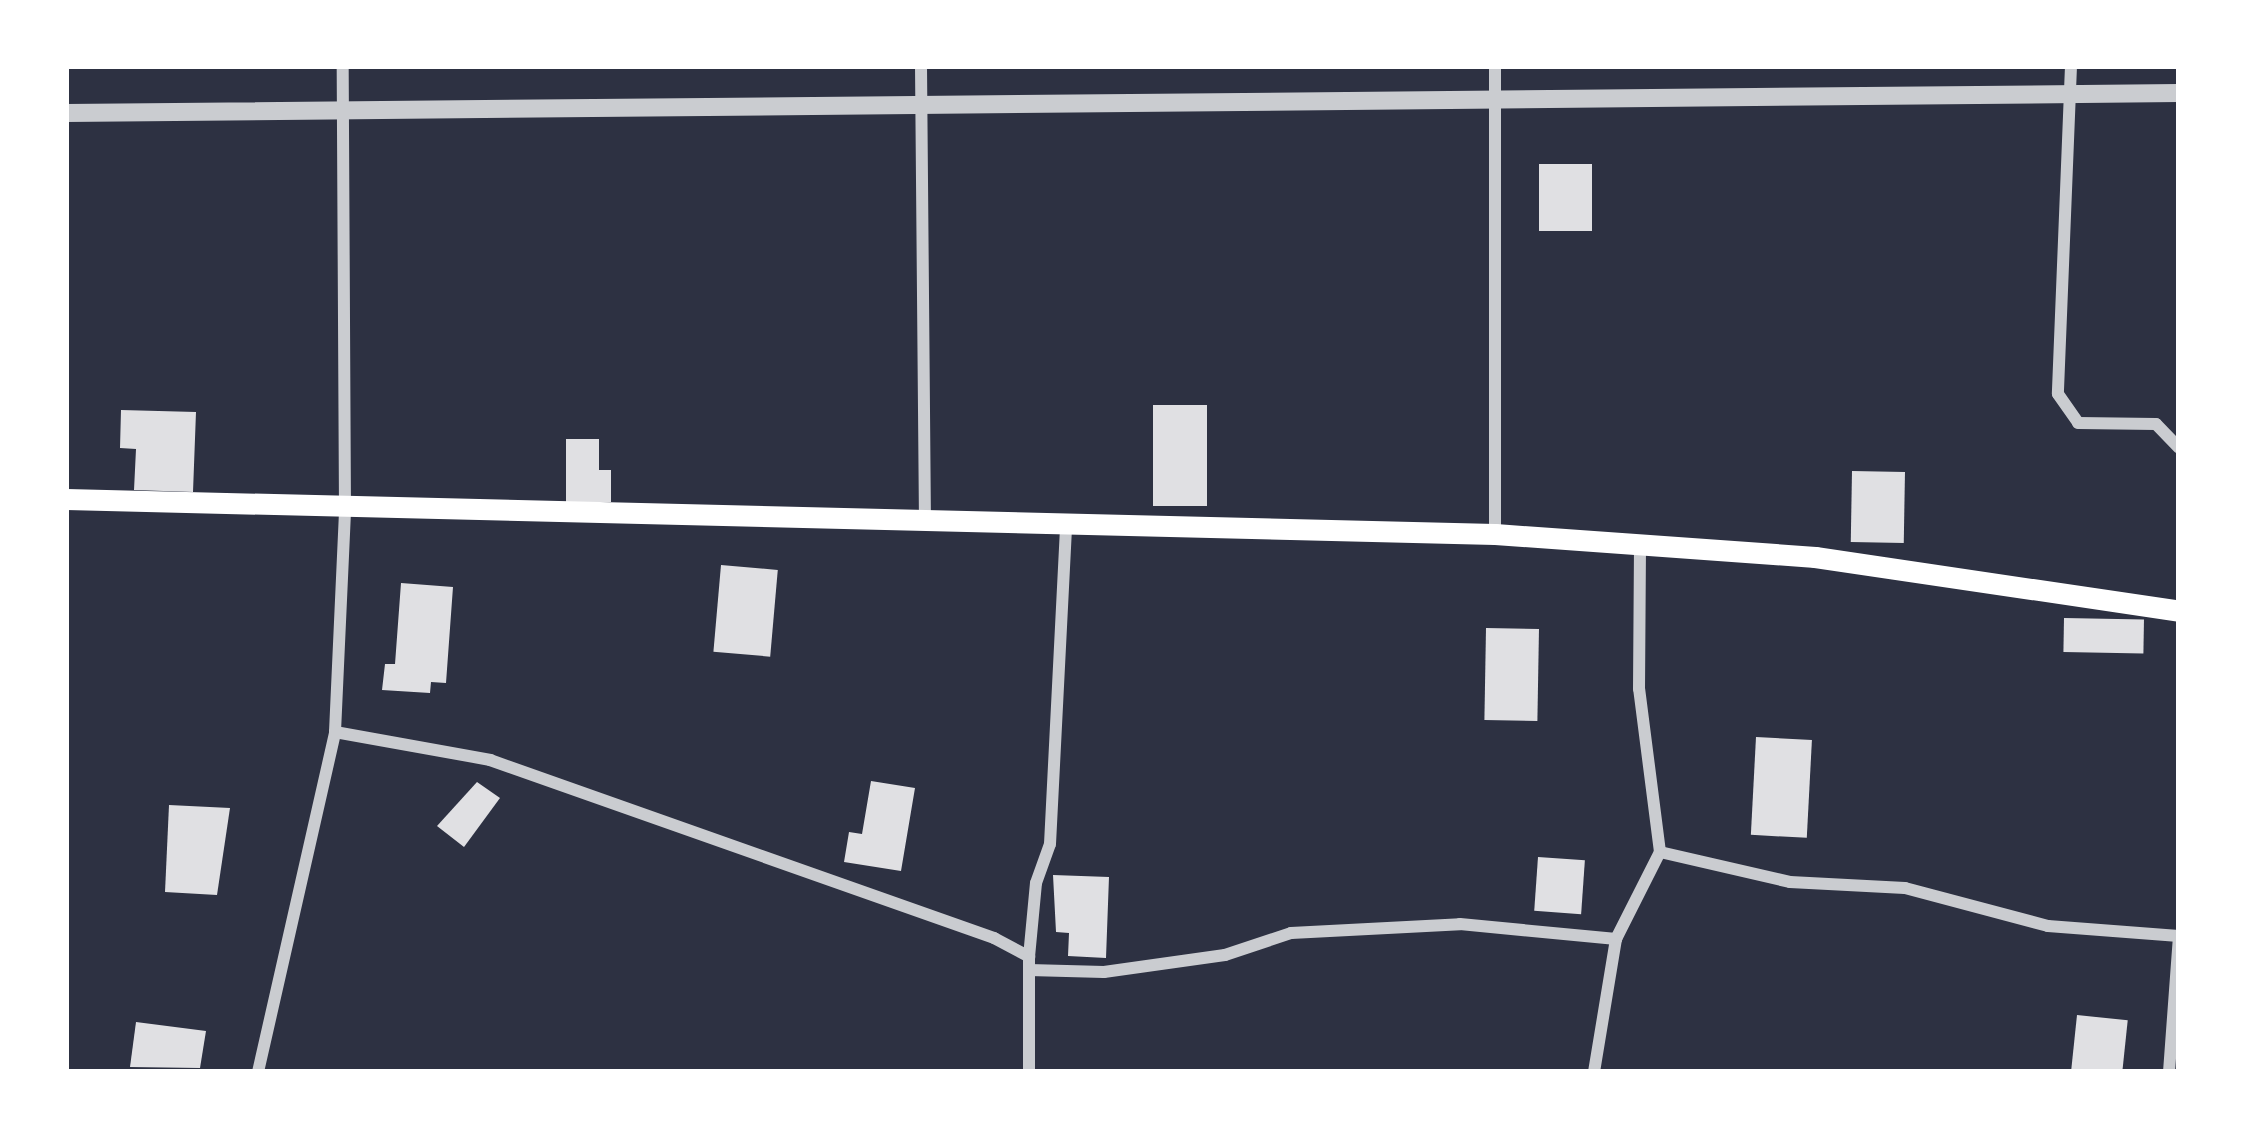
<!DOCTYPE html>
<style>
body{margin:0}
#map{position:relative;width:2245px;height:1138px;overflow:hidden;background:#2d3142;font-family:Quicksand,sans-serif}
div>[style]{position:absolute}
[style*='--x']{left:calc(var(--x)*1px);top:calc(var(--y)*1px);width:calc(var(--w)*1px);rotate:calc(var(--a)*1deg)}
.building>*{inset:0;background:#e0e0e3;transform-origin:0 0}
.minor>*{height:12px;margin:-6px;padding:0 6px;transform-origin:6px;border-radius:6px;background:#caccd0}
.tertiary>*{height:18px;margin:-9px;padding:0 9px;transform-origin:9px;border-radius:9px;background:#caccd0}
.secondary>*{height:21px;margin:-10.5px;padding:0 10.5px;transform-origin:10.5px;border-radius:10.5px;background:#fff}
span{translate:-50% -50%;white-space:nowrap;text-align:center;line-height:1.15;-webkit-text-stroke:9px #fff;paint-order:stroke}
.frame{position:absolute;inset:0;border:69px solid #fff;pointer-events:none}
</style>
<div id="map">
<div class="building">
<i style="left:1539px;top:164px;width:53px;height:67px"></i>
<i style="left:1153px;top:405px;width:54px;height:101px"></i>
<i style="clip-path:polygon(121px 410px,196px 412px,193px 492px,134px 490px,136px 449px,120px 448px)"></i>
<i style="clip-path:polygon(566px 439px,599px 439px,599px 470px,611px 470px,611px 502px,566px 502px)"></i>
<i style="left:1852px;top:471px;width:53px;height:71px;rotate:1deg"></i>
<i style="left:721px;top:565px;width:57px;height:87px;rotate:5deg"></i>
<i style="clip-path:polygon(401px 583px,453px 587px,446px 683px,431px 682px,430px 693px,382px 690px,385px 664px,395px 664px)"></i>
<i style="left:2064px;top:618px;width:80px;height:34px;rotate:1deg"></i>
<i style="left:1486px;top:628px;width:53px;height:92px;rotate:1deg"></i>
<i style="left:1756px;top:737px;width:56px;height:98px;rotate:3deg"></i>
<i style="clip-path:polygon(871px 781px,915px 788px,901px 871px,844px 862px,849px 832px,862px 834px)"></i>
<i style="clip-path:polygon(477px 782px,500px 798px,464px 847px,437px 826px)"></i>
<i style="clip-path:polygon(169px 805px,230px 808px,217px 895px,165px 892px)"></i>
<i style="left:1538px;top:857px;width:47px;height:54px;rotate:4deg"></i>
<i style="clip-path:polygon(1053px 875px,1109px 877px,1106px 958px,1068px 956px,1069px 933px,1056px 932px)"></i>
<i style="left:2077px;top:1015px;width:51px;height:57px;rotate:6deg"></i>
<i style="clip-path:polygon(136px 1022px,206px 1031px,200px 1068px,130px 1067px)"></i>
</div>
<div class="minor">
<i style="--x:921;--y:66;--w:449;--a:89.5"></i>
<i style="--x:1495;--y:66;--w:468;--a:90"></i>
<i style="--x:2071;--y:66;--w:328;--a:92.3"></i>
<i style="--x:2058;--y:394;--w:35;--a:55"></i>
<i style="--x:2078;--y:423;--w:78;--a:0.7"></i>
<i style="--x:2156;--y:424;--w:33;--a:46"></i>
<i style="--x:335;--y:732;--w:158;--a:10.2"></i>
<i style="--x:490;--y:760;--w:535;--a:19.45"></i>
<i style="--x:994;--y:938;--w:40;--a:28"></i>
<i style="--x:1660;--y:852;--w:133;--a:13"></i>
<i style="--x:1790;--y:882;--w:115;--a:3"></i>
<i style="--x:1905;--y:888;--w:148;--a:14.9"></i>
<i style="--x:2048;--y:926;--w:131;--a:4.4"></i>
<i style="--x:1029;--y:970;--w:75;--a:1.5"></i>
<i style="--x:1104;--y:972;--w:122;--a:-8"></i>
<i style="--x:1225;--y:955;--w:70;--a:-18.4"></i>
<i style="--x:1291;--y:933;--w:169;--a:-3"></i>
<i style="--x:1460;--y:924;--w:157;--a:5.5"></i>
<i style="--x:258;--y:1072;--w:349;--a:-77.2"></i>
<i style="--x:335;--y:732;--w:222;--a:-87.4"></i>
<i style="--x:345;--y:510;--w:444;--a:-90.3"></i>
<i style="--x:1029;--y:1072;--w:115;--a:-90"></i>
<i style="--x:1029;--y:957;--w:74;--a:-84.6"></i>
<i style="--x:1036;--y:883;--w:41;--a:-70.3"></i>
<i style="--x:1050;--y:844;--w:320;--a:-87.1"></i>
<i style="--x:1594;--y:1072;--w:135;--a:-80.6"></i>
<i style="--x:1616;--y:939;--w:97;--a:-63.2"></i>
<i style="--x:1660;--y:852;--w:164;--a:-97.3"></i>
<i style="--x:1639;--y:689;--w:145;--a:-89.6"></i>
<i style="--x:2169;--y:1072;--w:135;--a:-85.8"></i>
</div>
<div class="tertiary">
<i style="--x:66;--y:113;--w:2113;--a:-0.54"></i>
</div>
<div class="secondary">
<i style="--x:66;--y:499;--w:1429;--a:1.4"></i>
<i style="--x:1495;--y:534;--w:321;--a:4.1"></i>
<i style="--x:1815;--y:557;--w:368;--a:8.4"></i>
</div>
<div class="frame"></div>
</div>
